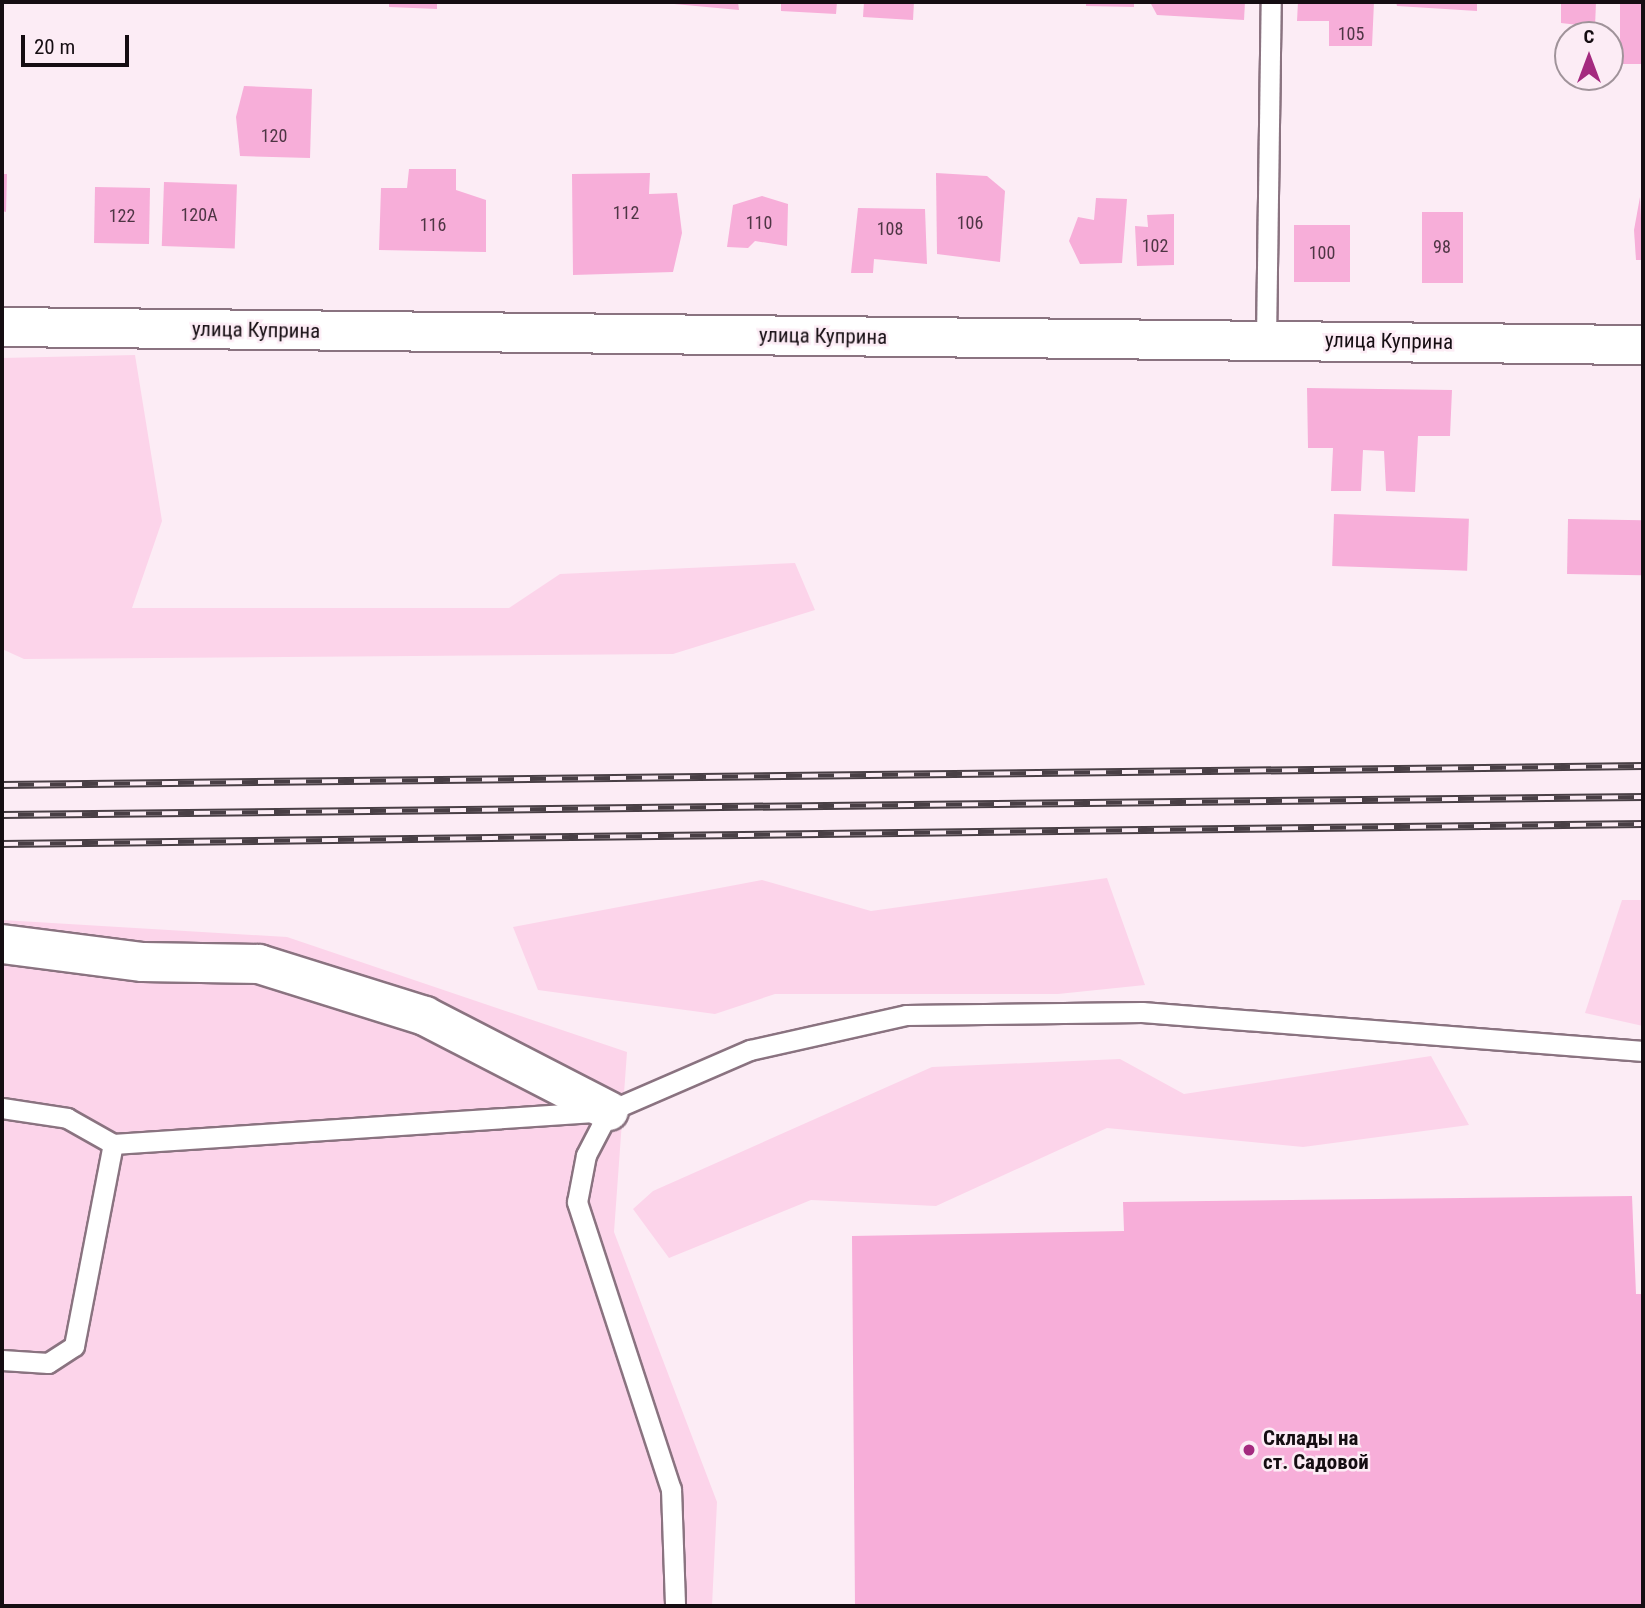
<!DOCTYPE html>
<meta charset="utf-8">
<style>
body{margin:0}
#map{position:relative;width:1645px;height:1608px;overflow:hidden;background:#fcecf5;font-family:"Roboto Condensed",sans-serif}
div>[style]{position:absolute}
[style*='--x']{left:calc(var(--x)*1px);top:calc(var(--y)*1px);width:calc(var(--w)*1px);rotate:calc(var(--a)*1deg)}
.green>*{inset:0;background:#fcd4ea}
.building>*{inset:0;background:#f7aed9;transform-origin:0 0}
.roads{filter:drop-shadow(2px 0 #8a7380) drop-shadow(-2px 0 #8a7380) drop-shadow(0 2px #8a7380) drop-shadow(0 -2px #8a7380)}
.service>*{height:19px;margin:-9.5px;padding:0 9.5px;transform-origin:9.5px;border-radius:9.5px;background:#fff}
.minor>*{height:38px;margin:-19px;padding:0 19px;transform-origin:19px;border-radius:19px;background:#fff}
.rail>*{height:8px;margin-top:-4px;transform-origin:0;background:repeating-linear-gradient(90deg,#fcecf5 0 16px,#493f45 0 32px);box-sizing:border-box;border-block:2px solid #493f45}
.dots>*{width:19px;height:19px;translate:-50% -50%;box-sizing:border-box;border:4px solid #fcecf5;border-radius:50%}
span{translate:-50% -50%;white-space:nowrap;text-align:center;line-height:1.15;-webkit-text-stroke:5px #fcecf5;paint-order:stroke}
.number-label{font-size:18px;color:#4e3544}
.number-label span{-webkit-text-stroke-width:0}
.street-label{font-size:21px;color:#150d12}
.poi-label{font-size:21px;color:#150d12;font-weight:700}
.left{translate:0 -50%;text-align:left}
.frame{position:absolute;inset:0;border:4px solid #150d12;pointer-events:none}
.north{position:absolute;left:1554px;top:21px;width:70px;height:70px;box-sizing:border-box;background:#fcecf5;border:2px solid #a0939a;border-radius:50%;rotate:0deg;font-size:19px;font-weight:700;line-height:28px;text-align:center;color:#150d12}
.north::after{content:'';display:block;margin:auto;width:24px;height:32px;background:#a42a7f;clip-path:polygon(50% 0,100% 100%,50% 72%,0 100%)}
.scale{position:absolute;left:21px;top:35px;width:108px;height:32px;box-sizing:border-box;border:4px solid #150d12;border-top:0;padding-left:9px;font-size:21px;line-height:24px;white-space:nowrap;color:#150d12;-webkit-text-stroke:5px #fcecf5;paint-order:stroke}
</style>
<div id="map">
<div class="green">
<i style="clip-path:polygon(135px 355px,162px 521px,132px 608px,509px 608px,560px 574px,795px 563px,815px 610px,673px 654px,24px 659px,2px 649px,2px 358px)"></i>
<i style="clip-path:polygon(1107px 878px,1145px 985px,1058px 994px,775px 994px,715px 1014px,538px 990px,513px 927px,762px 880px,871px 911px)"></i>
<i style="clip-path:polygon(1622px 900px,1643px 900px,1643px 1026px,1585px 1013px)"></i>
<i style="clip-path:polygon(2px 920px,287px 937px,627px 1052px,614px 1232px,717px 1502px,712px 1606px,2px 1606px)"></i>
<i style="clip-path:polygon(1431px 1056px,1469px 1125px,1303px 1147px,1107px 1128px,936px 1206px,811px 1200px,669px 1258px,633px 1209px,653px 1191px,932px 1067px,1120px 1059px,1184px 1094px)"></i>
</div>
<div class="building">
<i style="clip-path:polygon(389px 2px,437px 2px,437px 9px,389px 7px)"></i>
<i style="clip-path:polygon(674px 2px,738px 2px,739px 10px,674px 4px)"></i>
<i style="clip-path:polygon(781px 2px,837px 2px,836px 14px,781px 11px)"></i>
<i style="clip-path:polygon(864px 2px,914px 2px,913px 20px,863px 17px)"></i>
<i style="clip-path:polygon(1086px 2px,1134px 2px,1134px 7px,1086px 6px)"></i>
<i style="clip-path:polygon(1150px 2px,1245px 2px,1244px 20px,1157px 15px)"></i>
<i style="clip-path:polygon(1298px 2px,1374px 2px,1372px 46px,1329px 46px,1329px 21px,1297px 21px)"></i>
<i style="clip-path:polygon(1396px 2px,1477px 2px,1477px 11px,1397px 6px)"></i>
<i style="clip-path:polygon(1561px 2px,1596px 2px,1595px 27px,1561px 23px)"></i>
<i style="left:1620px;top:2px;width:23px;height:62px"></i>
<i style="clip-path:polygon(244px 86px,312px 89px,310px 158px,240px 156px,236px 117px)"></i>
<i style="clip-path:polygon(409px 169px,456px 169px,456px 190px,486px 200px,486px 252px,379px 250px,381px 188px,407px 188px)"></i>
<i style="clip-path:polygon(650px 173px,649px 194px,677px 193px,682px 233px,673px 272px,573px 275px,572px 174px)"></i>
<i style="clip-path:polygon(936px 173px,987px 176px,1005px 191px,1000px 262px,937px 254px)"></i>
<i style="clip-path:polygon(2px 174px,7px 174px,6px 212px,2px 211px)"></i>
<i style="left:164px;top:182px;width:73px;height:64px;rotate:2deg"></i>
<i style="left:95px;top:187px;width:55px;height:56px;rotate:1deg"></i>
<i style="clip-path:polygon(762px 196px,788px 204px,787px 246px,755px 241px,748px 248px,727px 247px,733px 205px)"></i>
<i style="clip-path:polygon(1640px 197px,1643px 260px,1636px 260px,1634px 230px)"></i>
<i style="clip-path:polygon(1096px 198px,1127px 199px,1122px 263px,1080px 264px,1069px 241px,1078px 217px,1094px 220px)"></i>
<i style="clip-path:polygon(858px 208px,925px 209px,927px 264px,874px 259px,873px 273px,851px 273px)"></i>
<i style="left:1422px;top:212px;width:41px;height:71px"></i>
<i style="clip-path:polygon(1174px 214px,1174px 265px,1137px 266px,1135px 226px,1148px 227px,1147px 215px)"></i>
<i style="left:1294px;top:225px;width:56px;height:57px"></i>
<i style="clip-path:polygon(1307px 388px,1452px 390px,1450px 436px,1418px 436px,1415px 492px,1386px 491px,1384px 451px,1363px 450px,1361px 491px,1331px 491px,1333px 448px,1308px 448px)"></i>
<i style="left:1334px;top:514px;width:135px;height:52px;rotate:2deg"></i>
<i style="left:1568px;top:519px;width:75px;height:55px;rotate:1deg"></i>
<i style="clip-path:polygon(1632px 1196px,1636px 1294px,1643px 1294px,1643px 1606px,855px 1606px,852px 1236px,1124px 1231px,1123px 1202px)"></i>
</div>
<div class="roads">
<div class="service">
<i style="--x:1266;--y:340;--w:338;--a:-89.2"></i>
<i style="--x:2;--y:1108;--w:66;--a:8.7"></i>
<i style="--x:67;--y:1118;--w:53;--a:29.5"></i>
<i style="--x:113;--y:1144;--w:497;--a:-3.8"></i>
<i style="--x:609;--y:1111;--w:154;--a:-23.4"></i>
<i style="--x:750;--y:1050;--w:160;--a:-12.6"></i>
<i style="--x:906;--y:1015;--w:236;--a:-0.7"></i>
<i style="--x:1142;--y:1012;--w:503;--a:4.45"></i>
<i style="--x:609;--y:1111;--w:50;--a:117.6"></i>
<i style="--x:586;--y:1155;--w:48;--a:100.8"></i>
<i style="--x:577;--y:1202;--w:302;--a:71.9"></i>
<i style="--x:671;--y:1489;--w:117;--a:88"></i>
<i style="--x:2;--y:1360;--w:46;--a:3.7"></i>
<i style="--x:48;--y:1363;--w:31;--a:-33"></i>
<i style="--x:74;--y:1346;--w:206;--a:-79.1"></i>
</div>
<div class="minor">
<i style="--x:2;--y:327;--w:1641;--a:0.63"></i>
<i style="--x:2;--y:944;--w:142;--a:7.3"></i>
<i style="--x:143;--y:962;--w:116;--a:1"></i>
<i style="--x:259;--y:964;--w:174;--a:17.4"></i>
<i style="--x:425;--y:1016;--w:207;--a:27.3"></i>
</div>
</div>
<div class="rail">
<i style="--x:2;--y:785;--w:1641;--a:-0.66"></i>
<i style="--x:2;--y:815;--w:1641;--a:-0.63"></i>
<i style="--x:2;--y:844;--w:1641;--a:-0.7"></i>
</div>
<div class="dots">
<i style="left:1249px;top:1450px;background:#a42a7f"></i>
</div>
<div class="number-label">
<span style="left:1351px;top:34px">105</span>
<span style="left:274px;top:136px">120</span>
<span style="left:626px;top:213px">112</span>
<span style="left:199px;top:215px">120А</span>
<span style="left:122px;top:216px">122</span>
<span style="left:759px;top:223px">110</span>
<span style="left:970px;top:223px">106</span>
<span style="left:433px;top:225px">116</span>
<span style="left:890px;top:229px">108</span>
<span style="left:1155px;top:246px">102</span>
<span style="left:1442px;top:247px">98</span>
<span style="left:1322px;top:253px">100</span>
</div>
<div class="street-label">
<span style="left:256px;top:330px;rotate:1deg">улица Куприна</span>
<span style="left:823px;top:336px;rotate:1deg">улица Куприна</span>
<span style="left:1389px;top:341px;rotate:1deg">улица Куприна</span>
</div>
<div class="poi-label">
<span class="left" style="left:1263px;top:1450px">Склады на<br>ст. Садовой</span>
</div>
<div class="frame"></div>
<div class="north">С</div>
<div class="scale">20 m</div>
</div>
